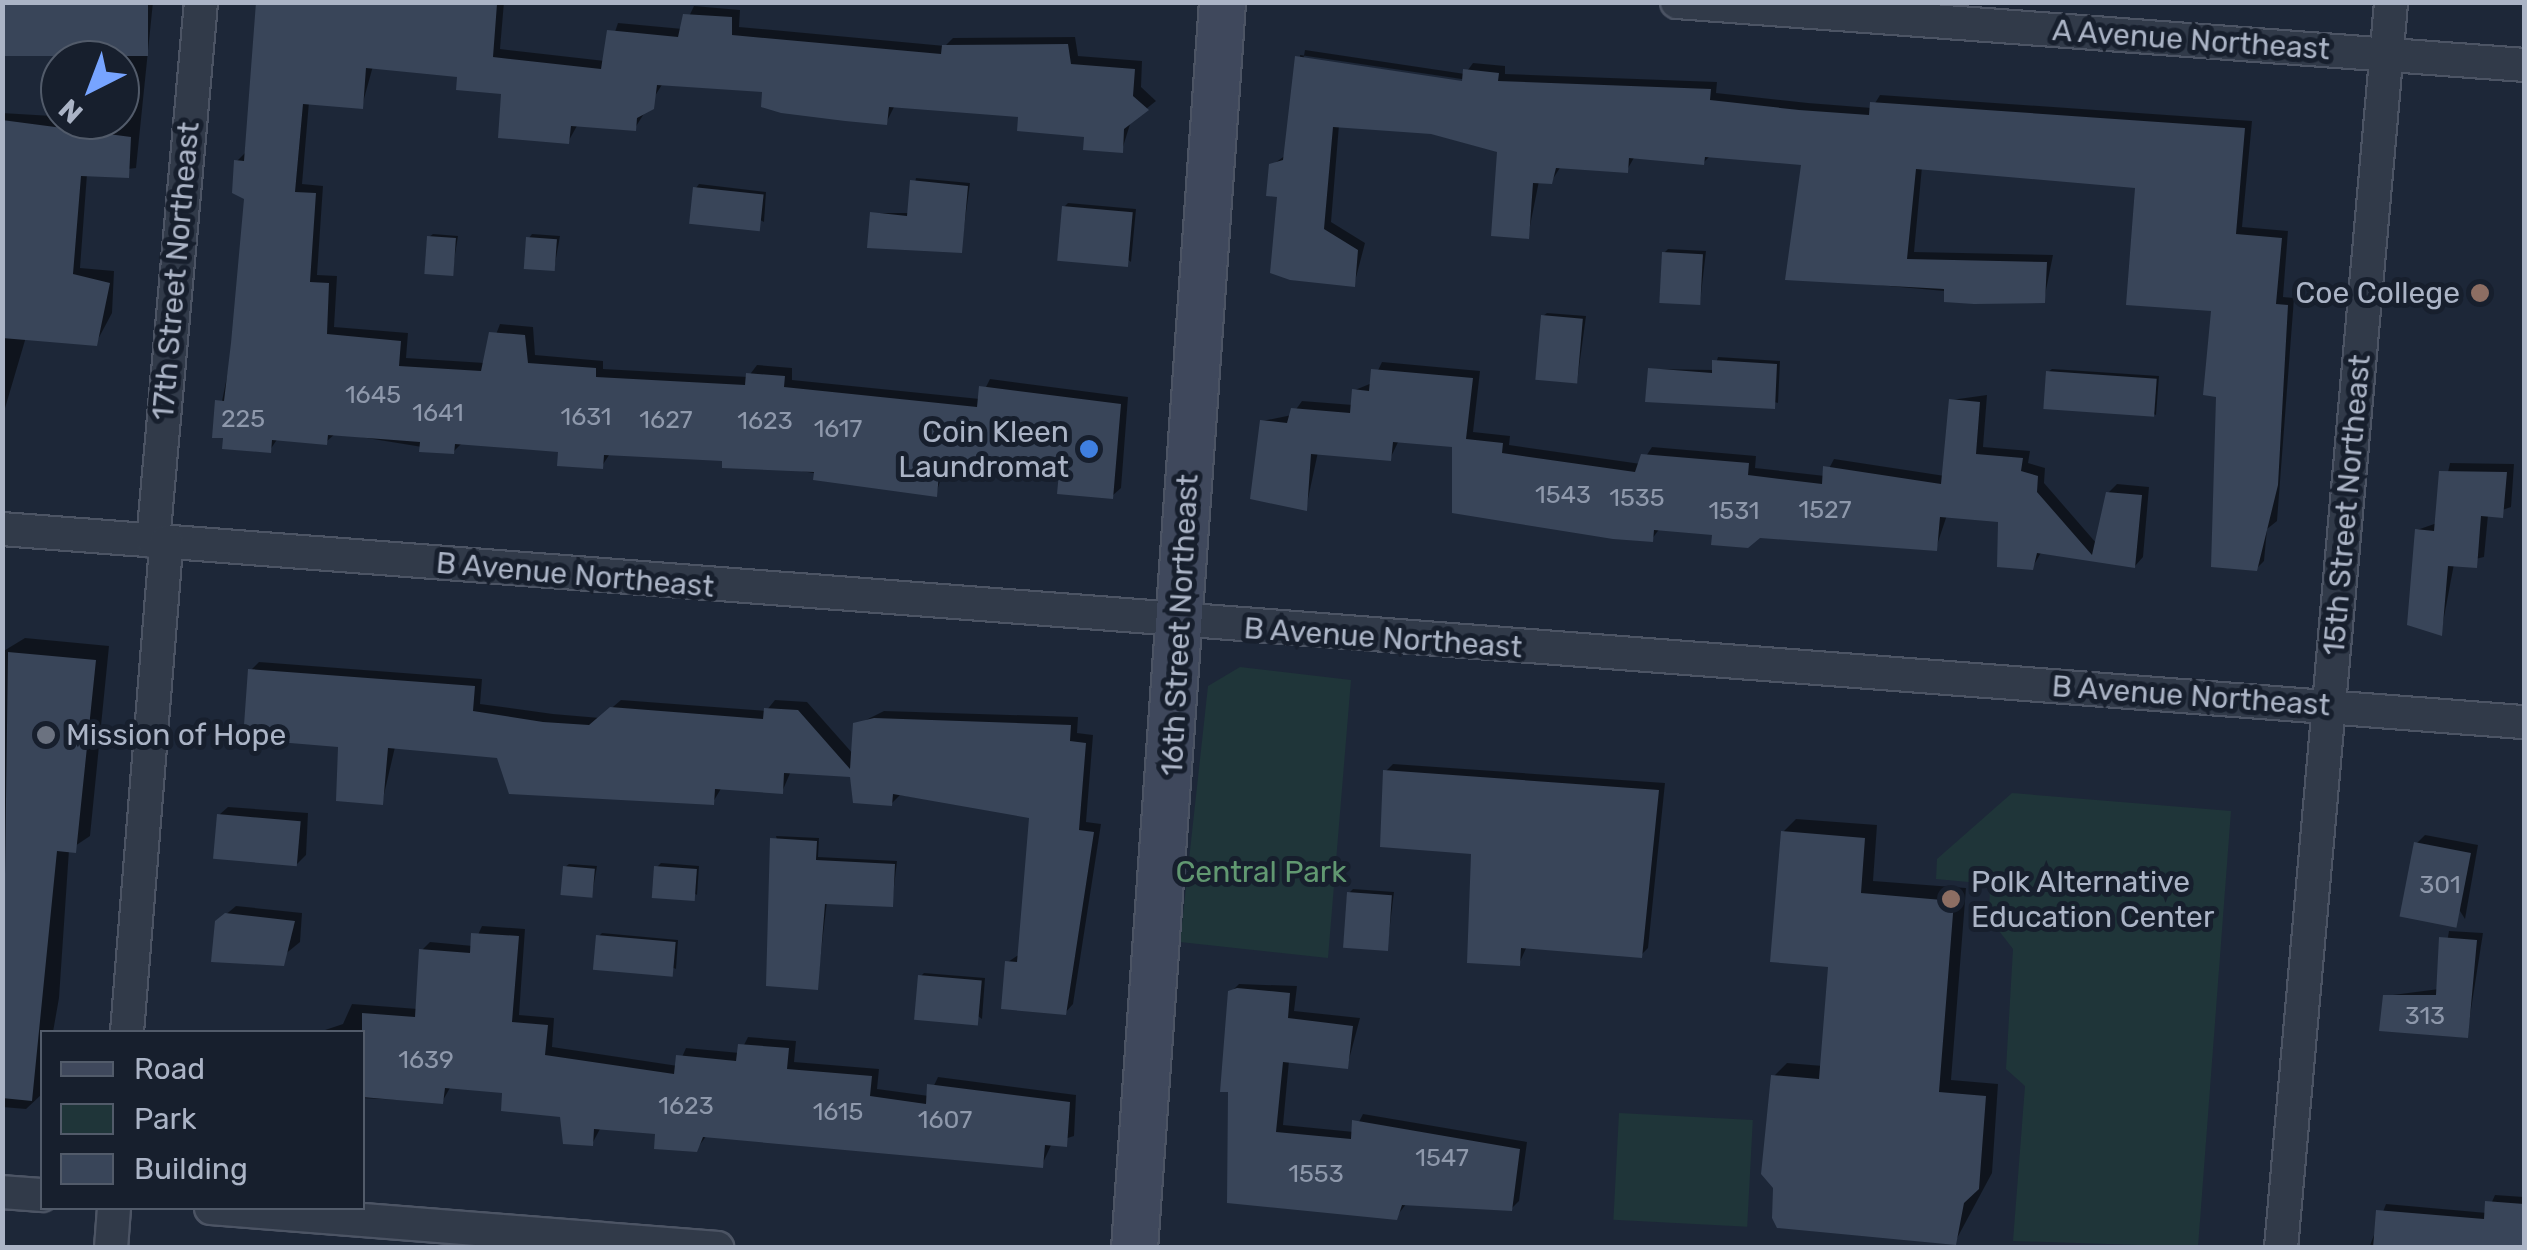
<!DOCTYPE html>
<style>
body{margin:0}
#map{position:relative;width:2527px;height:1250px;overflow:hidden;background:#1d2738;font-family:Rubik,sans-serif}
div>[style]{position:absolute}
[style*='--x']{left:calc(var(--x)*1px);top:calc(var(--y)*1px);width:calc(var(--w)*1px);rotate:calc(var(--a)*1deg)}
.green>*{inset:0;background:#1f3539;transform-origin:0 0}
.shadow>*{inset:0;background:#0007}
.building>*{inset:0;background:#394559;transform-origin:0 0}
.roads{filter:drop-shadow(2px 0 #4c5464) drop-shadow(-2px 0 #4c5464) drop-shadow(0 2px #4c5464) drop-shadow(0 -2px #4c5464)}
.street>*{height:32px;margin:-16px;padding:0 16px;transform-origin:16px;border-radius:16px;background:#313a49}
.secondary>*{height:45px;margin:-22.5px;padding:0 22.5px;transform-origin:22.5px;border-radius:22.5px;background:#3f485c}
.dots>*{width:28px;height:28px;translate:-50% -50%;box-sizing:border-box;border:5px solid #171f2d;border-radius:50%}
span{translate:-50% -50%;white-space:nowrap;text-align:center;line-height:1.15;-webkit-text-stroke:10px #171f2d;paint-order:stroke}
.number-label{font-size:25px;color:#8e98ab}
.number-label span{-webkit-text-stroke-width:0}
.street-label{font-size:30px;color:#abb4c6}
.poi-label{font-size:30px;color:#abb4c6}
.right{translate:-100% -50%;text-align:right}
.left{translate:0 -50%;text-align:left}
.park-label{font-size:30px;color:#619871}
.frame{position:absolute;inset:0;border:5px solid #abb4c6;pointer-events:none}
.legend{position:absolute;left:40px;top:1030px;width:325px;height:180px;box-sizing:border-box;background:#171f2d;border:2px solid #525b6a;margin:0;padding:12px 18px;list-style:none;font-size:30px;color:#abb4c6}
.legend li{display:flex;align-items:center;gap:20px;height:50px}
.legend b{width:50px;border:2px solid #525b6a}
.north{position:absolute;left:40px;top:40px;width:100px;height:100px;box-sizing:border-box;background:#171f2d;border:2px solid #525b6a;border-radius:50%;rotate:222deg;font-size:28px;font-weight:700;line-height:40px;text-align:center;color:#abb4c6}
.north::after{content:'';display:block;margin:auto;width:35px;height:45px;background:#77a4ff;clip-path:polygon(50% 0,100% 100%,50% 72%,0 100%)}
</style>
<div id="map">
<div class="green">
<i style="clip-path:polygon(1240px 667px,1351px 680px,1328px 958px,1180px 942px,1208px 686px)"></i>
<i style="clip-path:polygon(2012px 793px,2231px 811px,2198px 1247px,2013px 1241px,2025px 1086px,2006px 1069px,2013px 949px,1989px 918px,1990px 884px,1936px 879px,1937px 859px)"></i>
<i style="left:1619px;top:1113px;width:134px;height:107px;rotate:3deg"></i>
</div>
<div class="shadow">
<i style="clip-path:polygon(2px 2px,153px 2px,136px 168px,87px 174px,80px 268px,114px 271px,112px 313px,96px 343px,26px 337px,3px 415px,2px 113px,120px 120px,120px 60px,2px 50px)"></i>
<i style="clip-path:polygon(261px 2px,504px 2px,500px 49px,605px 61px,618px 23px,683px 29px,694px 6px,740px 10px,739px 27px,945px 46px,953px 38px,1075px 37px,1078px 56px,1142px 61px,1141px 87px,1156px 101px,1131px 121px,1122px 150px,1021px 115px,895px 105px,886px 123px,765px 90px,663px 83px,635px 128px,578px 124px,568px 142px,504px 92px,460px 75px,373px 66px,362px 106px,309px 102px,302px 184px,323px 186px,317px 275px,337px 276px,334px 327px,408px 333px,406px 358px,485px 363px,500px 324px,533px 327px,535px 355px,603px 361px,603px 369px,748px 377px,757px 365px,792px 368px,792px 380px,980px 399px,990px 379px,1128px 397px,1121px 488px,1112px 496px,1062px 470px,947px 459px,936px 494px,725px 458px,611px 452px,602px 466px,561px 450px,463px 442px,453px 452px,336px 433px,326px 442px,278px 438px,270px 450px,215px 435px,234px 343px,246px 197px,237px 161px,245px 153px)"></i>
<i style="clip-path:polygon(evenodd,1305px 50px,1465px 74px,1473px 63px,1505px 66px,1505px 74px,1717px 82px,1716px 93px,1808px 103px,1872px 108px,1880px 95px,2252px 121px,2242px 227px,2288px 231px,2283px 297px,2294px 298px,2277px 521px,2267px 529px,2264px 561px,2257px 568px,2219px 395px,2214px 309px,2138px 186px,1922px 167px,1914px 252px,2053px 255px,2044px 300px,1788px 277px,1804px 163px,1711px 155px,1703px 163px,1635px 156px,1627px 170px,1561px 166px,1551px 182px,1539px 181px,1528px 236px,1500px 150px,1431px 132px,1339px 125px,1331px 222px,1365px 243px,1354px 285px,1280px 195px,1272px 165px,1286px 155px,1305px 50px,1300px 55px,1475px 81px,1474px 86px,1300px 60px,1300px 55px)"></i>
<i style="clip-path:polygon(916px 178px,970px 183px,961px 250px,873px 213px,909px 213px)"></i>
<i style="clip-path:polygon(699px 184px,766px 192px,764px 222px,696px 188px)"></i>
<i style="clip-path:polygon(1068px 203px,1136px 209px,1131px 262px,1064px 207px)"></i>
<i style="clip-path:polygon(433px 234px,458px 236px,452px 273px,429px 237px)"></i>
<i style="clip-path:polygon(532px 234px,560px 236px,554px 269px,529px 238px)"></i>
<i style="clip-path:polygon(1668px 249px,1706px 251px,1700px 303px,1664px 253px)"></i>
<i style="clip-path:polygon(1547px 313px,1586px 316px,1577px 382px,1543px 316px)"></i>
<i style="clip-path:polygon(1718px 357px,1780px 361px,1778px 403px,1650px 369px,1714px 370px)"></i>
<i style="clip-path:polygon(1382px 362px,1480px 371px,1473px 432px,1510px 436px,1509px 445px,1641px 464px,1652px 447px,1756px 456px,1755px 468px,1825px 476px,1834px 459px,1945px 476px,1951px 400px,1987px 395px,1983px 447px,2030px 451px,2028px 463px,2045px 468px,2044px 483px,2097px 544px,2108px 493px,2117px 484px,2149px 487px,2143px 557px,2135px 566px,2042px 551px,2032px 568px,2000px 520px,1947px 515px,1936px 548px,1660px 528px,1652px 539px,1455px 444px,1399px 440px,1390px 459px,1318px 452px,1306px 508px,1262px 421px,1292px 415px,1302px 401px,1353px 405px,1355px 390px,1372px 383px)"></i>
<i style="clip-path:polygon(2052px 369px,2159px 376px,2156px 415px,2048px 372px)"></i>
<i style="clip-path:polygon(2450px 463px,2514px 464px,2511px 507px,2488px 515px,2484px 557px,2454px 564px,2441px 633px,2417px 530px,2437px 523px)"></i>
<i style="clip-path:polygon(25px 638px,109px 646px,90px 836px,69px 850px,59px 998px,53px 1032px,42px 1032px,41px 1095px,26px 1109px,2px 1107px,2px 652px)"></i>
<i style="clip-path:polygon(259px 662px,482px 679px,480px 704px,553px 714px,600px 718px,621px 700px,766px 711px,775px 700px,807px 702px,854px 755px,856px 725px,884px 711px,1078px 717px,1077px 733px,1093px 735px,1086px 822px,1101px 824px,1073px 1004px,1065px 1013px,1008px 962px,1020px 954px,1032px 816px,900px 795px,891px 804px,852px 775px,791px 771px,782px 792px,722px 787px,713px 802px,499px 756px,395px 747px,382px 803px,340px 745px,251px 670px)"></i>
<i style="clip-path:polygon(1393px 764px,1665px 783px,1648px 948px,1641px 955px,1527px 946px,1519px 964px,1474px 851px,1386px 771px)"></i>
<i style="clip-path:polygon(228px 807px,308px 813px,306px 855px,297px 864px,219px 815px)"></i>
<i style="clip-path:polygon(1796px 819px,1877px 825px,1873px 881px,1966px 888px,1951px 1080px,1998px 1084px,1992px 1173px,1955px 1242px,1774px 1076px,1787px 1063px,1823px 1066px,1831px 964px,1783px 832px)"></i>
<i style="clip-path:polygon(2425px 835px,2478px 845px,2465px 919px,2417px 843px)"></i>
<i style="clip-path:polygon(776px 836px,819px 838px,818px 857px,897px 861px,892px 904px,827px 901px,817px 987px)"></i>
<i style="clip-path:polygon(661px 863px,699px 866px,697px 895px,657px 867px)"></i>
<i style="clip-path:polygon(569px 864px,597px 866px,592px 895px,565px 867px)"></i>
<i style="clip-path:polygon(1353px 889px,1394px 892px,1387px 949px,1349px 893px)"></i>
<i style="clip-path:polygon(236px 906px,302px 913px,300px 942px,272px 965px,217px 922px)"></i>
<i style="clip-path:polygon(482px 926px,525px 929px,519px 1015px,554px 1018px,552px 1047px,678px 1066px,686px 1048px,740px 1053px,748px 1037px,796px 1041px,794px 1062px,879px 1069px,877px 1089px,929px 1096px,938px 1077px,1076px 1095px,1074px 1136px,1052px 1143px,1042px 1165px,707px 1135px,696px 1150px,658px 1132px,601px 1127px,592px 1144px,562px 1114px,505px 1091px,451px 1086px,442px 1102px,362px 1098px,362px 1032px,322px 1031px,343px 1024px,352px 1004px,418px 1009px,422px 950px,430px 942px,473px 946px)"></i>
<i style="clip-path:polygon(2449px 931px,2483px 933px,2467px 1035px,2385px 996px,2439px 989px)"></i>
<i style="clip-path:polygon(602px 933px,678px 940px,676px 969px,599px 936px)"></i>
<i style="clip-path:polygon(924px 973px,985px 978px,982px 1019px,921px 976px)"></i>
<i style="clip-path:polygon(1239px 984px,1297px 986px,1294px 1011px,1360px 1018px,1347px 1067px,1289px 1061px,1283px 1125px,1354px 1132px,1363px 1114px,1527px 1142px,1519px 1201px,1511px 1209px,1407px 1203px,1396px 1217px,1229px 1200px,1231px 992px)"></i>
<i style="clip-path:polygon(2495px 1195px,2524px 1197px,2522px 1248px,2369px 1248px,2386px 1204px,2487px 1213px)"></i>
</div>
<div class="building">
<i style="left:2px;top:2px;width:146px;height:54px"></i>
<i style="clip-path:polygon(256px 2px,497px 4px,493px 57px,601px 69px,607px 30px,678px 37px,683px 14px,732px 17px,732px 35px,941px 54px,942px 45px,1068px 44px,1071px 64px,1135px 69px,1133px 96px,1149px 110px,1124px 129px,1123px 153px,1083px 150px,1084px 137px,1017px 131px,1018px 117px,889px 107px,887px 125px,845px 121px,781px 113px,761px 107px,762px 92px,657px 85px,654px 109px,637px 118px,636px 131px,571px 126px,569px 144px,498px 138px,501px 94px,456px 90px,457px 77px,366px 68px,363px 109px,303px 104px,295px 192px,316px 193px,310px 282px,329px 283px,327px 334px,401px 341px,399px 366px,481px 371px,489px 332px,525px 335px,528px 363px,596px 368px,596px 377px,745px 385px,746px 373px,785px 376px,784px 387px,977px 407px,979px 386px,1121px 404px,1113px 499px,1057px 494px,1059px 472px,940px 461px,937px 497px,813px 480px,814px 472px,722px 468px,722px 461px,604px 455px,603px 469px,557px 466px,558px 452px,455px 444px,454px 454px,419px 452px,420px 442px,328px 435px,327px 445px,272px 440px,271px 453px,222px 449px,223px 438px,212px 438px,215px 400px,224px 401px,231px 343px,244px 199px,232px 193px,234px 160px,244px 161px)"></i>
<i style="clip-path:polygon(1295px 56px,1462px 81px,1463px 69px,1499px 73px,1498px 81px,1711px 89px,1710px 100px,1799px 110px,1869px 115px,1870px 102px,2245px 128px,2236px 234px,2282px 238px,2276px 304px,2288px 305px,2278px 485px,2257px 571px,2211px 567px,2216px 397px,2203px 395px,2211px 311px,2126px 305px,2135px 188px,1916px 169px,1907px 259px,2047px 262px,2045px 303px,1974px 304px,1944px 302px,1944px 289px,1785px 280px,1801px 165px,1705px 157px,1704px 165px,1629px 158px,1628px 173px,1556px 168px,1552px 184px,1533px 183px,1529px 239px,1491px 236px,1497px 152px,1431px 134px,1333px 127px,1324px 229px,1358px 250px,1355px 287px,1290px 280px,1270px 273px,1277px 197px,1266px 196px,1269px 164px,1283px 160px)"></i>
<i style="clip-path:polygon(2px 120px,131px 137px,129px 178px,81px 176px,73px 274px,110px 283px,97px 346px,2px 338px)"></i>
<i style="clip-path:polygon(910px 180px,968px 186px,962px 253px,867px 248px,870px 212px,907px 216px)"></i>
<i style="left:693px;top:187px;width:71px;height:37px;rotate:6deg"></i>
<i style="left:1062px;top:206px;width:71px;height:55px;rotate:5deg"></i>
<i style="left:427px;top:236px;width:29px;height:38px;rotate:4deg"></i>
<i style="left:526px;top:237px;width:31px;height:32px;rotate:4deg"></i>
<i style="left:1662px;top:252px;width:41px;height:51px;rotate:3deg"></i>
<i style="left:1541px;top:315px;width:42px;height:65px;rotate:5deg"></i>
<i style="clip-path:polygon(1712px 360px,1777px 364px,1775px 409px,1645px 402px,1648px 368px,1712px 373px)"></i>
<i style="clip-path:polygon(1371px 369px,1473px 378px,1466px 439px,1503px 443px,1502px 453px,1635px 472px,1641px 454px,1749px 463px,1748px 475px,1822px 484px,1823px 466px,1941px 484px,1949px 399px,1980px 402px,1976px 454px,2023px 458px,2021px 471px,2038px 476px,2037px 492px,2092px 555px,2106px 492px,2142px 495px,2135px 568px,2037px 553px,2033px 570px,1997px 567px,1998px 522px,1940px 517px,1937px 551px,1760px 538px,1748px 548px,1711px 545px,1712px 535px,1654px 530px,1653px 542px,1613px 539px,1452px 513px,1452px 447px,1393px 442px,1391px 461px,1311px 454px,1307px 511px,1250px 499px,1260px 420px,1287px 423px,1291px 408px,1350px 413px,1352px 389px,1369px 391px)"></i>
<i style="left:2046px;top:371px;width:111px;height:38px;rotate:4deg"></i>
<i style="clip-path:polygon(2439px 471px,2507px 472px,2503px 518px,2481px 516px,2477px 568px,2448px 566px,2442px 636px,2407px 625px,2415px 529px,2434px 531px)"></i>
<i style="clip-path:polygon(8px 652px,96px 660px,76px 853px,57px 851px,32px 1101px,2px 1098px)"></i>
<i style="clip-path:polygon(248px 669px,475px 686px,473px 711px,543px 722px,589px 725px,610px 707px,763px 719px,764px 708px,798px 710px,850px 769px,853px 723px,874px 718px,1071px 725px,1070px 741px,1086px 743px,1079px 830px,1094px 832px,1066px 1015px,1001px 1009px,1005px 961px,1017px 962px,1029px 818px,893px 794px,892px 806px,853px 803px,850px 777px,784px 773px,783px 794px,715px 789px,714px 805px,509px 794px,497px 758px,388px 748px,383px 805px,336px 801px,338px 747px,243px 739px)"></i>
<i style="clip-path:polygon(1383px 770px,1659px 790px,1642px 958px,1521px 948px,1520px 966px,1467px 963px,1471px 854px,1380px 847px)"></i>
<i style="left:217px;top:814px;width:84px;height:45px;rotate:5deg"></i>
<i style="clip-path:polygon(1781px 831px,1865px 838px,1861px 893px,1954px 901px,1939px 1092px,1986px 1096px,1979px 1189px,1964px 1203px,1956px 1245px,1777px 1228px,1772px 1218px,1773px 1188px,1761px 1174px,1771px 1075px,1819px 1079px,1828px 967px,1770px 962px)"></i>
<i style="clip-path:polygon(770px 838px,817px 841px,816px 860px,895px 864px,893px 907px,825px 904px,818px 990px,766px 986px)"></i>
<i style="left:2414px;top:842px;width:58px;height:76px;rotate:11deg"></i>
<i style="left:563px;top:866px;width:32px;height:29px;rotate:5deg"></i>
<i style="left:654px;top:866px;width:43px;height:32px;rotate:4deg"></i>
<i style="left:1347px;top:892px;width:45px;height:56px;rotate:4deg"></i>
<i style="clip-path:polygon(225px 913px,295px 921px,284px 966px,211px 962px,215px 921px)"></i>
<i style="clip-path:polygon(471px 933px,519px 936px,512px 1022px,548px 1025px,545px 1055px,674px 1074px,676px 1055px,736px 1061px,738px 1044px,789px 1048px,787px 1069px,872px 1076px,870px 1096px,926px 1104px,927px 1084px,1070px 1102px,1067px 1147px,1045px 1145px,1043px 1168px,703px 1137px,697px 1152px,654px 1149px,655px 1134px,594px 1129px,593px 1146px,563px 1144px,560px 1117px,501px 1111px,502px 1093px,445px 1088px,443px 1104px,362px 1097px,362px 1013px,415px 1017px,419px 949px,470px 953px)"></i>
<i style="left:596px;top:935px;width:80px;height:35px;rotate:5deg"></i>
<i style="clip-path:polygon(2439px 937px,2477px 940px,2468px 1038px,2379px 1031px,2383px 995px,2436px 995px)"></i>
<i style="left:918px;top:975px;width:64px;height:45px;rotate:5deg"></i>
<i style="clip-path:polygon(1237px 988px,1290px 993px,1288px 1018px,1353px 1026px,1348px 1069px,1283px 1062px,1276px 1132px,1351px 1139px,1352px 1120px,1520px 1149px,1512px 1211px,1402px 1205px,1397px 1220px,1227px 1203px,1228px 1092px,1220px 1092px,1228px 991px)"></i>
<i style="clip-path:polygon(2485px 1201px,2524px 1204px,2524px 1248px,2373px 1248px,2376px 1210px,2484px 1219px)"></i>
</div>
<div class="roads">
<div class="street">
<i style="--x:1677;--y:2;--w:849;--a:4.25"></i>
<i style="--x:2;--y:529;--w:2529;--a:4.38"></i>
<i style="--x:153;--y:541;--w:541;--a:-84.91"></i>
<i style="--x:127;--y:1032;--w:492;--a:-85.4"></i>
<i style="--x:2;--y:1192;--w:40;--a:4.3"></i>
<i style="--x:211;--y:1208;--w:508;--a:4.52"></i>
<i style="--x:111;--y:1248;--w:40;--a:-85.7"></i>
<i style="--x:2281;--y:1248;--w:1251;--a:-84.95"></i>
</div>
<div class="secondary">
<i style="--x:1134;--y:1248;--w:1249;--a:-85.96"></i>
</div>
</div>
<div class="dots">
<i style="left:2480px;top:293px;background:#8d6e63"></i>
<i style="left:1089px;top:449px;background:#3f7fe0"></i>
<i style="left:46px;top:735px;background:#6b7280"></i>
<i style="left:1951px;top:899px;background:#8d6e63"></i>
</div>
<div class="number-label">
<span style="left:373px;top:395px">1645</span>
<span style="left:438px;top:413px">1641</span>
<span style="left:586px;top:417px">1631</span>
<span style="left:243px;top:419px">225</span>
<span style="left:666px;top:420px">1627</span>
<span style="left:765px;top:421px">1623</span>
<span style="left:838px;top:429px">1617</span>
<span style="left:1563px;top:495px">1543</span>
<span style="left:1637px;top:498px">1535</span>
<span style="left:1825px;top:510px">1527</span>
<span style="left:1734px;top:511px">1531</span>
<span style="left:2440px;top:885px">301</span>
<span style="left:2425px;top:1016px">313</span>
<span style="left:426px;top:1060px">1639</span>
<span style="left:686px;top:1106px">1623</span>
<span style="left:838px;top:1112px">1615</span>
<span style="left:945px;top:1120px">1607</span>
<span style="left:1442px;top:1158px">1547</span>
<span style="left:1316px;top:1174px">1553</span>
</div>
<div class="street-label">
<span style="left:2191px;top:40px;rotate:4deg">A Avenue Northeast</span>
<span style="left:176px;top:271px;rotate:-85deg">17th Street Northeast</span>
<span style="left:2347px;top:505px;rotate:-85deg">15th Street Northeast</span>
<span style="left:575px;top:575px;rotate:5deg">B Avenue Northeast</span>
<span style="left:1180px;top:625px;rotate:-87deg">16th Street Northeast</span>
<span style="left:1383px;top:638px;rotate:4deg">B Avenue Northeast</span>
<span style="left:2191px;top:696px;rotate:4deg">B Avenue Northeast</span>
</div>
<div class="poi-label">
<span class="right" style="left:2460px;top:293px">Coe College</span>
<span class="right" style="left:1069px;top:449px">Coin Kleen<br>Laundromat</span>
<span class="left" style="left:66px;top:735px">Mission of Hope</span>
<span class="left" style="left:1971px;top:899px">Polk Alternative<br>Education Center</span>
</div>
<div class="park-label">
<span style="left:1261px;top:872px">Central Park</span>
</div>
<div class="frame"></div>
<ul class="legend">
<li><b style="height:12px;background:#3f485c"></b>Road</li>
<li><b style="height:28px;background:#1f3539"></b>Park</li>
<li><b style="height:28px;background:#394559"></b>Building</li>
</ul>
<div class="north">N</div>
</div>
